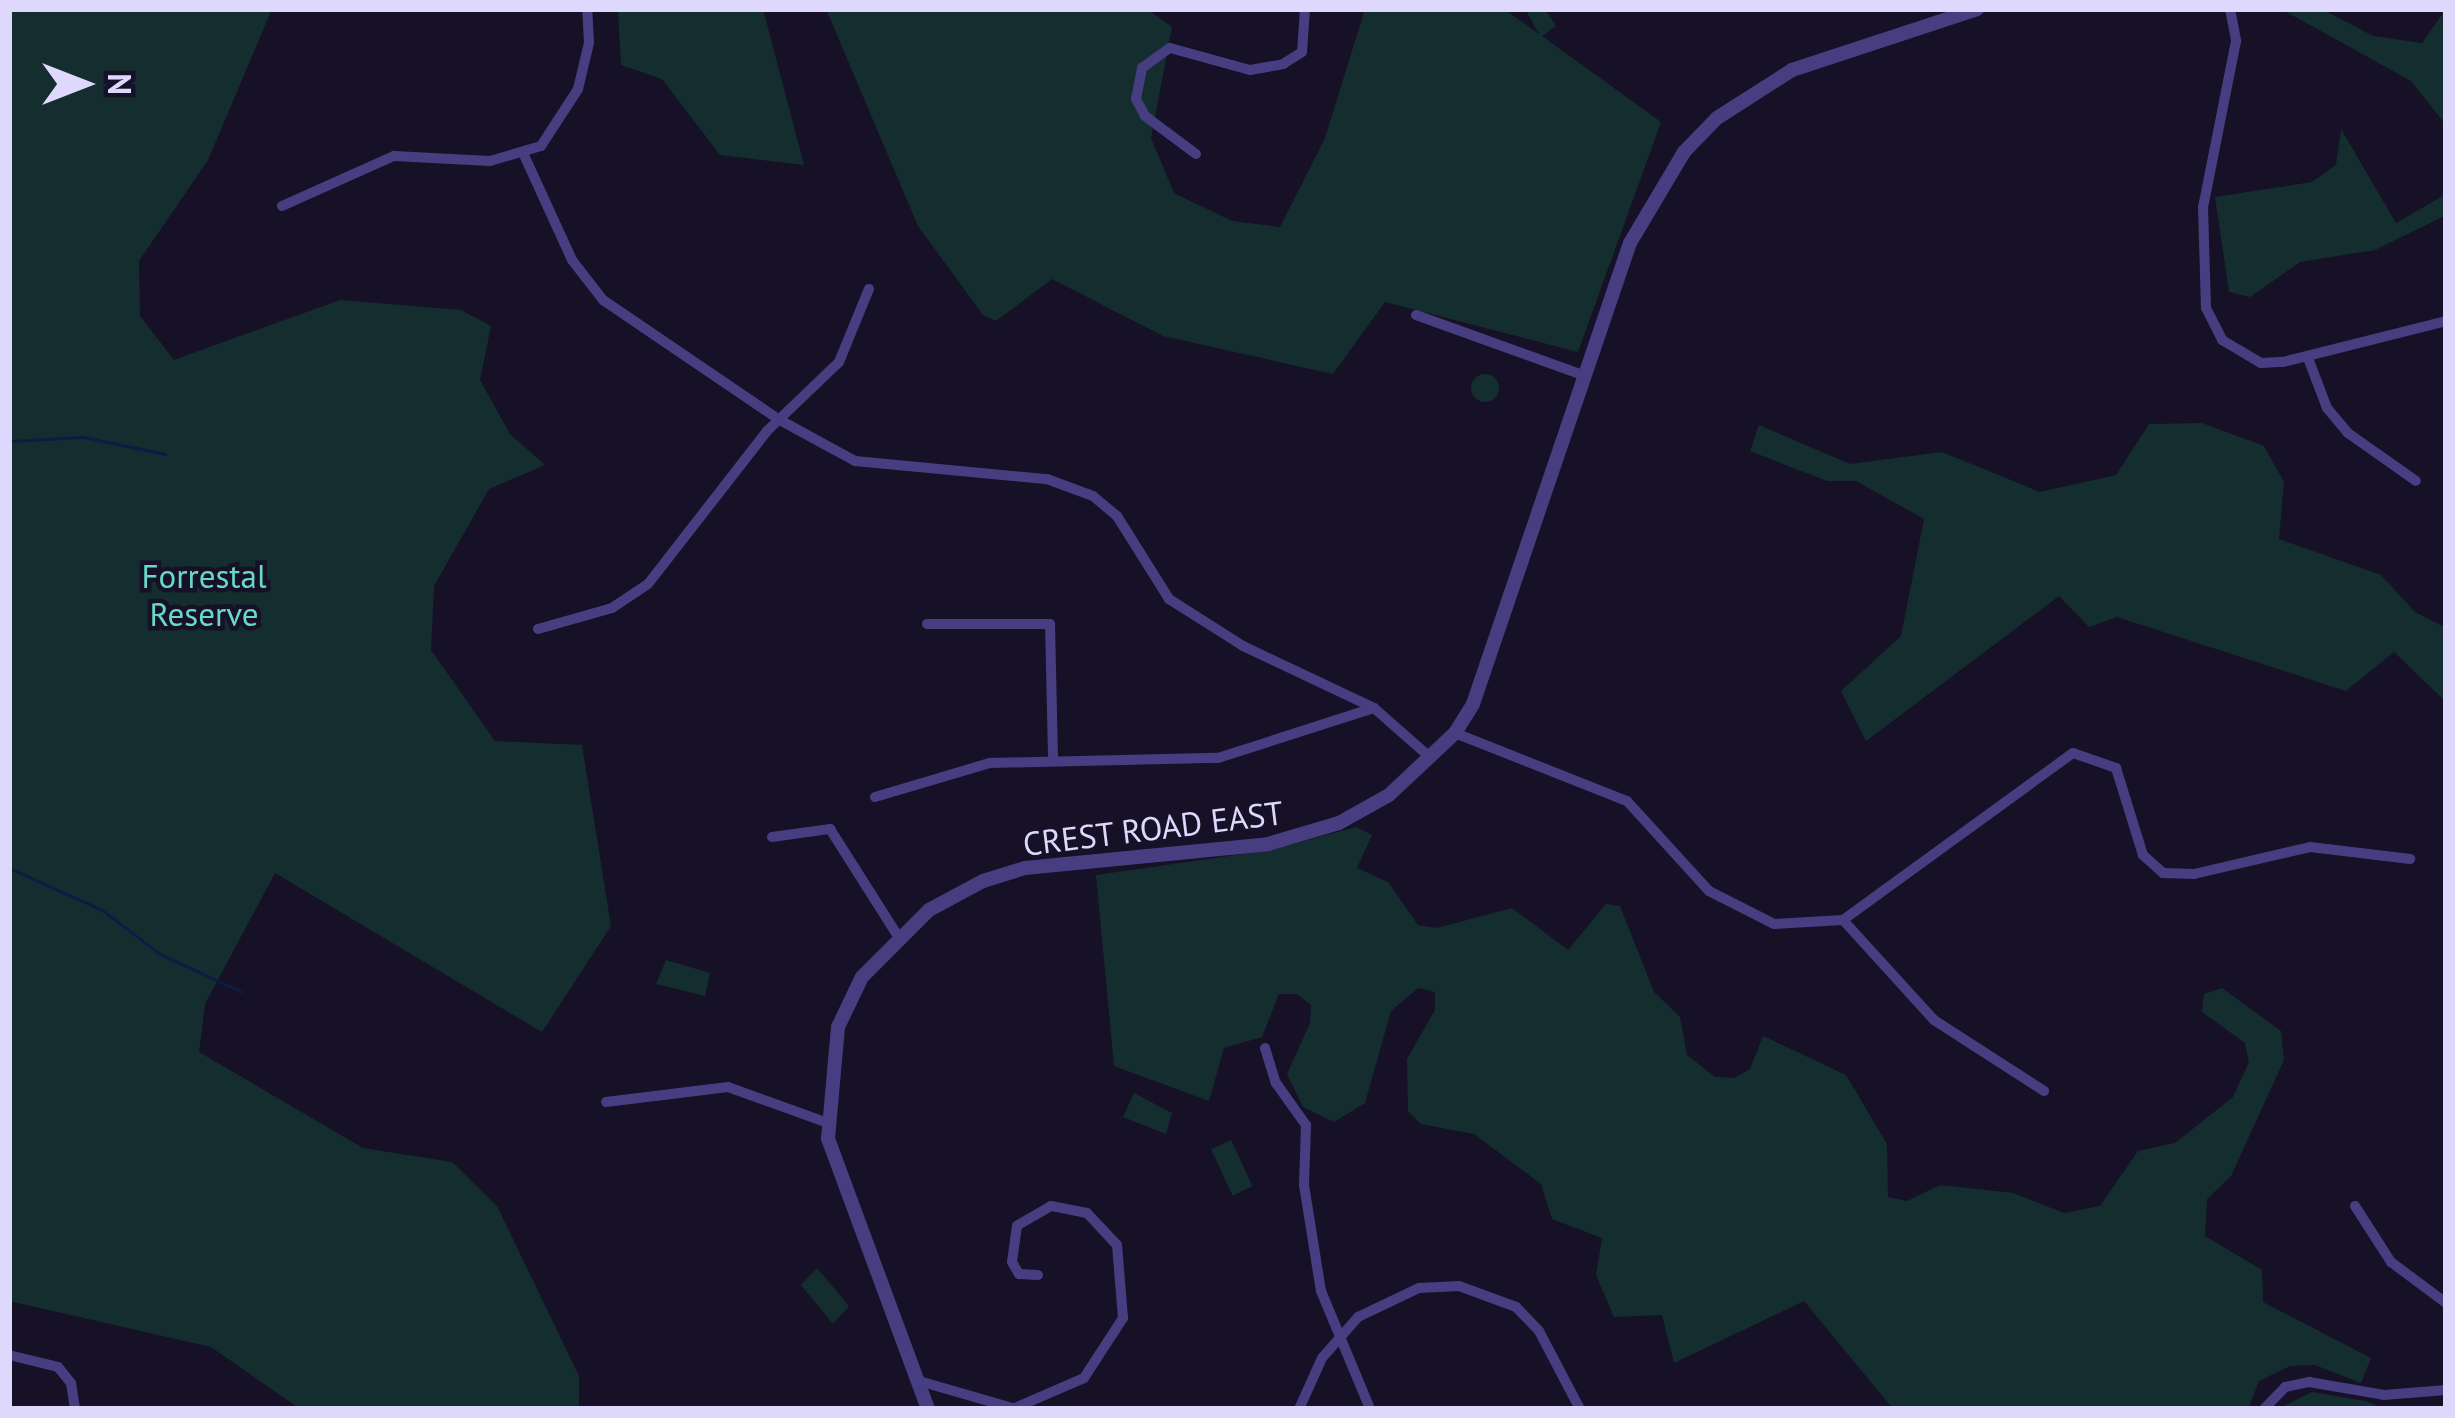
<!DOCTYPE html>
<style>
body{margin:0}
#map{position:relative;width:2455px;height:1418px;overflow:hidden;background:#161126;font-family:"PT Sans",sans-serif}
div>[style]{position:absolute}
[style*='--x']{left:calc(var(--x)*1px);top:calc(var(--y)*1px);width:calc(var(--w)*1px);rotate:calc(var(--a)*1deg)}
.green>*{inset:0;background:#142e30;transform-origin:0 0}
.round{border-radius:50%}
.stream>*{height:3px;margin:-1.5px;padding:0 1.5px;transform-origin:1.5px;border-radius:1.5px;background:#0d1c43}
.minor>*{height:10px;margin:-5px;padding:0 5px;transform-origin:5px;border-radius:5px;background:#473e82}
.tertiary>*{height:14px;margin:-7px;padding:0 7px;transform-origin:7px;border-radius:7px;background:#473e82}
span{translate:-50% -50%;white-space:nowrap;text-align:center;line-height:1.15;-webkit-text-stroke:9px #161126;paint-order:stroke}
.park-label{font-size:33px;color:#67dac7}
.street-label{font-size:33px;color:#dfd8fd}
.frame{position:absolute;inset:0;border:12px solid #dfd8fd;pointer-events:none}
.north{position:absolute;left:24px;top:24px;width:120px;height:120px;-webkit-text-stroke:9px #161126;paint-order:stroke;rotate:90deg;font-size:33px;font-weight:700;line-height:48px;text-align:center;color:#dfd8fd}
.north::after{content:'';display:block;margin:auto;width:42px;height:54px;background:#dfd8fd;clip-path:polygon(50% 0,100% 100%,50% 72%,0 100%)}
</style>
<div id="map">
<div class="green">
<i style="clip-path:polygon(9px 9px,272px 9px,208px 160px,139px 261px,140px 316px,174px 360px,340px 300px,461px 310px,491px 326px,480px 380px,510px 434px,545px 465px,489px 489px,434px 586px,431px 650px,495px 741px,582px 745px,611px 926px,542px 1032px,275px 873px,205px 1004px,199px 1052px,363px 1148px,452px 1162px,497px 1206px,579px 1376px,579px 1409px,300px 1409px,211px 1347px,9px 1301px)"></i>
<i style="clip-path:polygon(763px 9px,804px 165px,720px 155px,662px 79px,621px 65px,618px 11px)"></i>
<i style="clip-path:polygon(826px 9px,1147px 9px,1172px 27px,1151px 138px,1174px 193px,1232px 221px,1280px 227px,1325px 138px,1365px 9px,1504px 9px,1539px 34px,1525px 9px,1545px 9px,1556px 26px,1542px 36px,1661px 122px,1578px 352px,1385px 302px,1333px 374px,1163px 336px,1052px 279px,996px 321px,983px 315px,918px 226px)"></i>
<i style="clip-path:polygon(2281px 9px,2322px 9px,2373px 36px,2422px 43px,2446px 9px,2446px 125px,2411px 81px)"></i>
<i style="clip-path:polygon(2341px 129px,2396px 223px,2446px 194px,2446px 215px,2375px 250px,2300px 262px,2250px 297px,2229px 292px,2215px 197px,2312px 182px,2336px 165px)"></i>
<i class="round" style="left:1471px;top:374px;width:28px;height:28px"></i>
<i style="clip-path:polygon(2202px 423px,2264px 446px,2284px 482px,2279px 539px,2381px 575px,2415px 612px,2446px 628px,2446px 702px,2394px 652px,2346px 691px,2117px 617px,2089px 627px,2059px 596px,1866px 741px,1841px 691px,1901px 636px,1924px 519px,1856px 481px,1827px 481px,1750px 451px,1759px 425px,1850px 464px,1942px 452px,2040px 492px,2116px 475px,2149px 424px)"></i>
<i style="clip-path:polygon(1356px 827px,1372px 835px,1357px 868px,1388px 882px,1418px 925px,1437px 928px,1512px 908px,1568px 950px,1606px 904px,1620px 906px,1654px 992px,1680px 1017px,1687px 1055px,1715px 1077px,1734px 1078px,1750px 1069px,1763px 1036px,1846px 1075px,1887px 1144px,1888px 1197px,1907px 1201px,1940px 1185px,2013px 1193px,2064px 1213px,2100px 1206px,2138px 1151px,2175px 1143px,2233px 1097px,2249px 1062px,2245px 1043px,2202px 1012px,2204px 994px,2222px 988px,2281px 1031px,2284px 1060px,2231px 1176px,2207px 1199px,2205px 1236px,2262px 1270px,2263px 1302px,2371px 1358px,2361px 1383px,2315px 1365px,2290px 1366px,2259px 1381px,2248px 1409px,1893px 1409px,1804px 1301px,1674px 1363px,1662px 1315px,1614px 1317px,1596px 1275px,1602px 1238px,1552px 1219px,1541px 1184px,1474px 1134px,1421px 1124px,1408px 1111px,1407px 1059px,1435px 1010px,1435px 992px,1418px 988px,1391px 1011px,1365px 1103px,1334px 1122px,1303px 1107px,1287px 1074px,1310px 1023px,1311px 1005px,1297px 994px,1279px 994px,1262px 1037px,1224px 1048px,1209px 1101px,1114px 1066px,1096px 875px,1271px 850px)"></i>
<i style="clip-path:polygon(666px 960px,710px 973px,705px 996px,656px 984px)"></i>
<i style="clip-path:polygon(1134px 1093px,1172px 1113px,1166px 1134px,1123px 1117px)"></i>
<i style="left:1231px;top:1140px;width:51px;height:22px;rotate:65deg"></i>
<i style="clip-path:polygon(817px 1268px,849px 1306px,833px 1324px,801px 1285px)"></i>
<i style="clip-path:polygon(2312px 1392px,2365px 1401px,2387px 1409px,2278px 1409px)"></i>
</div>
<div class="stream">
<i style="--x:9;--y:441;--w:74;--a:-3.1"></i>
<i style="--x:83;--y:437;--w:84;--a:11.7"></i>
<i style="--x:9;--y:868;--w:102;--a:24.3"></i>
<i style="--x:102;--y:910;--w:73;--a:37.2"></i>
<i style="--x:160;--y:954;--w:90;--a:24.9"></i>
</div>
<div class="minor">
<i style="--x:2230;--y:9;--w:33;--a:79"></i>
<i style="--x:2236;--y:41;--w:169;--a:101.2"></i>
<i style="--x:2203;--y:207;--w:101;--a:88.3"></i>
<i style="--x:2206;--y:308;--w:36;--a:63"></i>
<i style="--x:2222;--y:340;--w:45;--a:30.5"></i>
<i style="--x:2261;--y:363;--w:22;--a:-3"></i>
<i style="--x:2283;--y:362;--w:168;--a:-14.1"></i>
<i style="--x:1196;--y:154;--w:64;--a:-143.3"></i>
<i style="--x:1145;--y:116;--w:19;--a:-118"></i>
<i style="--x:1136;--y:99;--w:32;--a:-79"></i>
<i style="--x:1142;--y:68;--w:34;--a:-36"></i>
<i style="--x:1170;--y:48;--w:83;--a:15.4"></i>
<i style="--x:1250;--y:70;--w:34;--a:-10"></i>
<i style="--x:1283;--y:64;--w:22;--a:-32"></i>
<i style="--x:1302;--y:52;--w:43;--a:-86"></i>
<i style="--x:524;--y:155;--w:115;--a:65.4"></i>
<i style="--x:572;--y:260;--w:51;--a:52.2"></i>
<i style="--x:603;--y:300;--w:212;--a:34.2"></i>
<i style="--x:778;--y:419;--w:88;--a:28.6"></i>
<i style="--x:855;--y:461;--w:193;--a:5.4"></i>
<i style="--x:1047;--y:479;--w:49;--a:20.3"></i>
<i style="--x:1093;--y:496;--w:31;--a:40"></i>
<i style="--x:1117;--y:516;--w:98;--a:57.9"></i>
<i style="--x:1169;--y:599;--w:88;--a:32.4"></i>
<i style="--x:1243;--y:646;--w:145;--a:25.3"></i>
<i style="--x:1374;--y:708;--w:76;--a:41.3"></i>
<i style="--x:282;--y:206;--w:123;--a:-24.1"></i>
<i style="--x:394;--y:156;--w:96;--a:3"></i>
<i style="--x:490;--y:161;--w:53;--a:-16.4"></i>
<i style="--x:541;--y:146;--w:68;--a:-57"></i>
<i style="--x:578;--y:89;--w:47;--a:-76.6"></i>
<i style="--x:589;--y:43;--w:34;--a:-93"></i>
<i style="--x:1416;--y:315;--w:180;--a:19.8"></i>
<i style="--x:2308;--y:358;--w:53;--a:69.2"></i>
<i style="--x:2327;--y:408;--w:33;--a:50"></i>
<i style="--x:2348;--y:433;--w:83;--a:35.2"></i>
<i style="--x:927;--y:624;--w:123;--a:0"></i>
<i style="--x:1050;--y:624;--w:136;--a:88.7"></i>
<i style="--x:538;--y:629;--w:77;--a:-15.8"></i>
<i style="--x:612;--y:608;--w:43;--a:-33.7"></i>
<i style="--x:648;--y:584;--w:194;--a:-52.1"></i>
<i style="--x:767;--y:431;--w:100;--a:-43.8"></i>
<i style="--x:839;--y:362;--w:79;--a:-67.7"></i>
<i style="--x:1455;--y:733;--w:185;--a:21.6"></i>
<i style="--x:1627;--y:801;--w:122;--a:47.7"></i>
<i style="--x:1709;--y:891;--w:73;--a:26.9"></i>
<i style="--x:1774;--y:924;--w:69;--a:-3.3"></i>
<i style="--x:1843;--y:920;--w:284;--a:-36"></i>
<i style="--x:2073;--y:753;--w:46;--a:19.2"></i>
<i style="--x:2116;--y:768;--w:91;--a:72.8"></i>
<i style="--x:2143;--y:855;--w:27;--a:42"></i>
<i style="--x:2163;--y:873;--w:31;--a:2"></i>
<i style="--x:2194;--y:874;--w:119;--a:-13.1"></i>
<i style="--x:2310;--y:847;--w:101;--a:6.8"></i>
<i style="--x:875;--y:797;--w:120;--a:-16.5"></i>
<i style="--x:990;--y:763;--w:228;--a:-1.3"></i>
<i style="--x:1218;--y:758;--w:164;--a:-17.8"></i>
<i style="--x:772;--y:837;--w:59;--a:-7.9"></i>
<i style="--x:830;--y:829;--w:127;--a:57.6"></i>
<i style="--x:1843;--y:920;--w:135;--a:47.7"></i>
<i style="--x:1934;--y:1020;--w:131;--a:32.8"></i>
<i style="--x:1265;--y:1048;--w:37;--a:73"></i>
<i style="--x:1276;--y:1083;--w:52;--a:54.5"></i>
<i style="--x:1306;--y:1125;--w:60;--a:91.9"></i>
<i style="--x:1304;--y:1185;--w:107;--a:80.9"></i>
<i style="--x:1321;--y:1291;--w:128;--a:67.4"></i>
<i style="--x:606;--y:1102;--w:123;--a:-7"></i>
<i style="--x:728;--y:1087;--w:106;--a:19.8"></i>
<i style="--x:2355;--y:1206;--w:67;--a:57.3"></i>
<i style="--x:2391;--y:1262;--w:69;--a:36.7"></i>
<i style="--x:9;--y:1355;--w:50;--a:13.8"></i>
<i style="--x:58;--y:1367;--w:21;--a:51"></i>
<i style="--x:71;--y:1383;--w:26;--a:81"></i>
<i style="--x:919;--y:1381;--w:101;--a:16.1"></i>
<i style="--x:1015;--y:1408;--w:75;--a:-23.5"></i>
<i style="--x:1084;--y:1378;--w:72;--a:-57"></i>
<i style="--x:1123;--y:1318;--w:73;--a:-94.7"></i>
<i style="--x:1117;--y:1245;--w:44;--a:-133.2"></i>
<i style="--x:1087;--y:1213;--w:37;--a:-169"></i>
<i style="--x:1051;--y:1206;--w:39;--a:150"></i>
<i style="--x:1017;--y:1226;--w:36;--a:98"></i>
<i style="--x:1012;--y:1262;--w:14;--a:60"></i>
<i style="--x:1019;--y:1274;--w:19;--a:3"></i>
<i style="--x:1299;--y:1409;--w:56;--a:-65.7"></i>
<i style="--x:1322;--y:1358;--w:55;--a:-48.7"></i>
<i style="--x:1358;--y:1317;--w:68;--a:-25.4"></i>
<i style="--x:1419;--y:1288;--w:40;--a:-2.9"></i>
<i style="--x:1459;--y:1286;--w:61;--a:20.2"></i>
<i style="--x:1516;--y:1307;--w:33;--a:46"></i>
<i style="--x:1539;--y:1331;--w:88;--a:62.3"></i>
<i style="--x:2264;--y:1409;--w:30;--a:-46"></i>
<i style="--x:2285;--y:1387;--w:25;--a:-12"></i>
<i style="--x:2309;--y:1382;--w:76;--a:9.8"></i>
<i style="--x:2384;--y:1395;--w:62;--a:-4.6"></i>
</div>
<div class="tertiary">
<i style="--x:928;--y:1409;--w:288;--a:-110.3"></i>
<i style="--x:828;--y:1139;--w:112;--a:-84.9"></i>
<i style="--x:838;--y:1027;--w:55;--a:-64.4"></i>
<i style="--x:862;--y:977;--w:95;--a:-45"></i>
<i style="--x:929;--y:910;--w:61;--a:-28.2"></i>
<i style="--x:983;--y:881;--w:44;--a:-17.2"></i>
<i style="--x:1025;--y:868;--w:244;--a:-5.6"></i>
<i style="--x:1268;--y:844;--w:74;--a:-16.5"></i>
<i style="--x:1339;--y:823;--w:57;--a:-29.2"></i>
<i style="--x:1389;--y:795;--w:91;--a:-43.2"></i>
<i style="--x:1455;--y:733;--w:34;--a:-58"></i>
<i style="--x:1473;--y:704;--w:487;--a:-71.2"></i>
<i style="--x:1630;--y:243;--w:106;--a:-59.3"></i>
<i style="--x:1684;--y:152;--w:47;--a:-45.9"></i>
<i style="--x:1717;--y:118;--w:89;--a:-32.6"></i>
<i style="--x:1792;--y:70;--w:195;--a:-18.2"></i>
</div>
<div class="park-label">
<span style="left:204px;top:595px">Forrestal<br>Reserve</span>
</div>
<div class="street-label">
<span style="left:1153px;top:828px;rotate:-7deg">CREST ROAD EAST</span>
</div>
<div class="frame"></div>
<div class="north">N</div>
</div>
